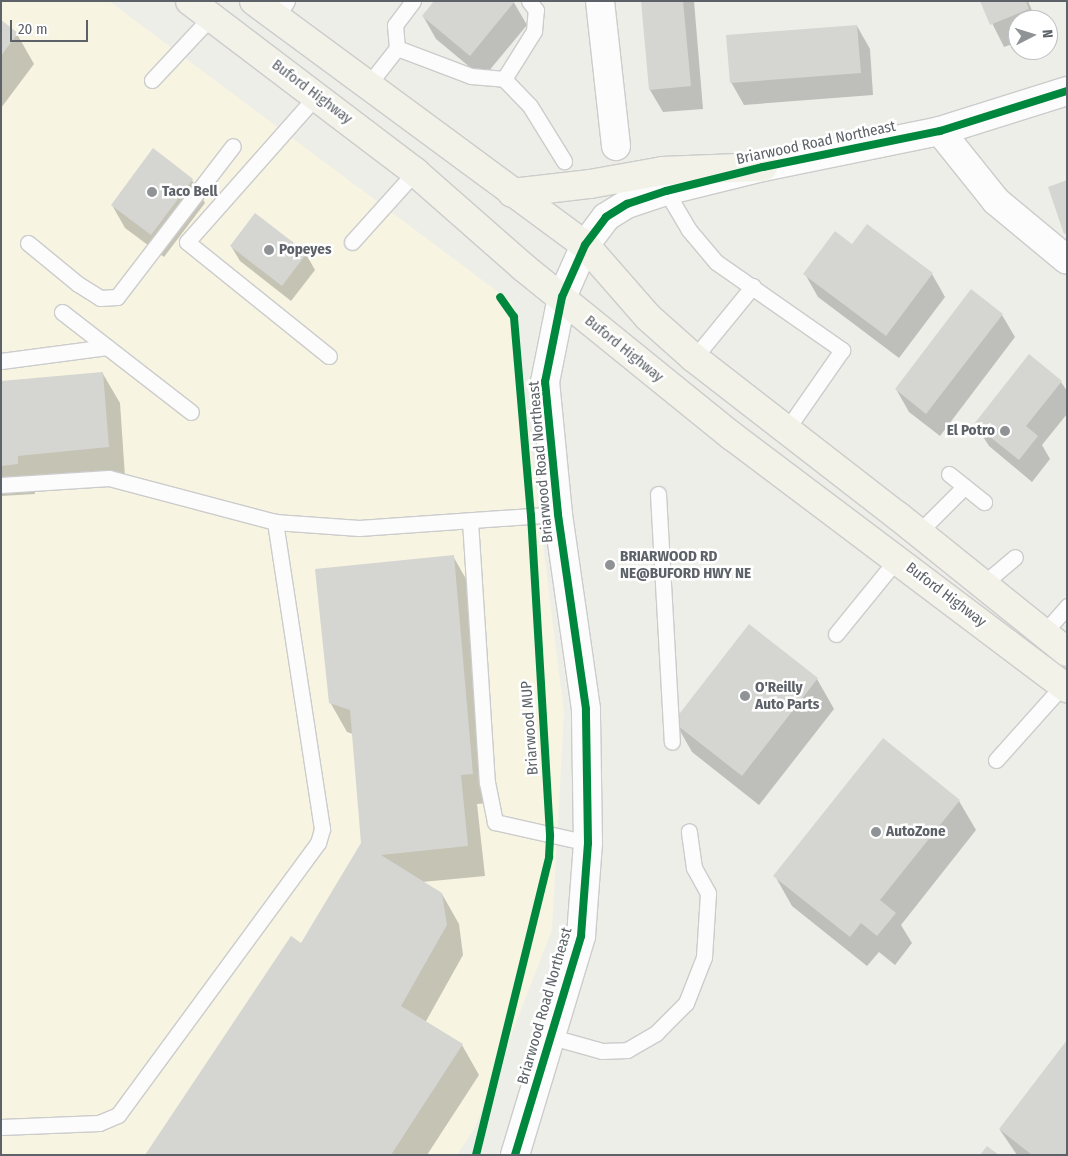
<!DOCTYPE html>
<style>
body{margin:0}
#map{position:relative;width:1068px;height:1156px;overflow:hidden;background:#eeeee9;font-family:"Fira Sans Condensed",sans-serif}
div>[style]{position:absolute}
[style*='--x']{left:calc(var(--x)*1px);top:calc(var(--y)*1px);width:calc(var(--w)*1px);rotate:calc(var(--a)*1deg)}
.commercial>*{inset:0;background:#f7f4e2}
.shadow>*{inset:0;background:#0003}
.building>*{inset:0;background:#d5d5d2}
.roads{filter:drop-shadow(1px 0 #cbcccb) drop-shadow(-1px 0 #cbcccb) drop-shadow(0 1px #cbcccb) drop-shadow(0 -1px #cbcccb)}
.lane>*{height:15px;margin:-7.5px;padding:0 7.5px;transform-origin:7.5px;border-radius:7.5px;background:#fcfcfc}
.street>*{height:28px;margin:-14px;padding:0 14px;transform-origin:14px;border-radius:14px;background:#fcfcfc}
.secondary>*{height:28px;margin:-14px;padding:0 14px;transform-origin:14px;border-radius:14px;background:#fcfcfc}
.primary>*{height:28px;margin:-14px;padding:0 14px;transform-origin:14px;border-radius:14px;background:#f3f2e9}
.cycleway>*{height:8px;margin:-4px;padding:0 4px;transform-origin:4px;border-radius:4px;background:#00873e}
.dots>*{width:14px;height:14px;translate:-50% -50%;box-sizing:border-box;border:2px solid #fff;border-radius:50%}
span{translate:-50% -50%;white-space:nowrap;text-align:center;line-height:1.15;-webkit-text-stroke:5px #fff;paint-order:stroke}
.street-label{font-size:15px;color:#5d6268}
.poi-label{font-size:15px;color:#5d6268;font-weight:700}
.left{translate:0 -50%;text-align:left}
.right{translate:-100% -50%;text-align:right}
.frame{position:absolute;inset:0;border:2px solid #5d6268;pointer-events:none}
.north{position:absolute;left:1008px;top:10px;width:50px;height:50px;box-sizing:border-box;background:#fff;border:1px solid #bec0c3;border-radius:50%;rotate:85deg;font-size:14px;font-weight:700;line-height:20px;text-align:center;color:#5d6268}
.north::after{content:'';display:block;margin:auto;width:18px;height:22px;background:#909395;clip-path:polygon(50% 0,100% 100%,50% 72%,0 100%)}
.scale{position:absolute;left:10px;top:20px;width:78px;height:22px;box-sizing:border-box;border:2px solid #5d6268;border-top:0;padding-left:6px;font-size:15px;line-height:18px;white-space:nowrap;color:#5d6268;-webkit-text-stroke:4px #fff;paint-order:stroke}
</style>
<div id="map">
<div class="commercial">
<i style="clip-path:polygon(1px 1px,109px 1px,513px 303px,564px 713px,552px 930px,475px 1128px,457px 1155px,1px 1155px)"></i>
</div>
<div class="shadow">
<i style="clip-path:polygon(513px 1px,527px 25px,483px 78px,436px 39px,423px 16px)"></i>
<i style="clip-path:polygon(642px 1px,694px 1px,703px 109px,663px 112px,650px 90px)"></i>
<i style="clip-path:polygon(981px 1px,1028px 1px,1036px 20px,1018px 20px,1018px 42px,1004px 47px)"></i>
<i style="clip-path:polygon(1px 22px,17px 34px,34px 64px,1px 108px)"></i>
<i style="clip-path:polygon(857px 26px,870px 49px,873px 95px,744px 105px,731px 82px)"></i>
<i style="clip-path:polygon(192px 180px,205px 203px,164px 257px,125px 228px,112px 205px)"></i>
<i style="clip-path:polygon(255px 215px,306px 254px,315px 270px,291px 301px,240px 261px,231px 246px)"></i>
<i style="clip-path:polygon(853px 246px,932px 274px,945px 297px,899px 358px,818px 297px,805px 274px)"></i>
<i style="clip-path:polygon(1002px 315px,1015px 337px,940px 436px,909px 412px,896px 389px)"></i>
<i style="clip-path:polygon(103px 374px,120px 403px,125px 477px,34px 486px,35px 494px,1px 496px,1px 383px)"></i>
<i style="clip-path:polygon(1061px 382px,1067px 391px,1067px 414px,1042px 445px,1050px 459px,1032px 482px,989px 446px,975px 424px)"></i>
<i style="clip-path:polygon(453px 556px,470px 586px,489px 803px,477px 804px,485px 876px,422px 882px,442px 894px,459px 924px,463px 955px,425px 1023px,462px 1045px,479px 1075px,427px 1155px,146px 1155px,301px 945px,362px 843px,353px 734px,347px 732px,330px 702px)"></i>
<i style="clip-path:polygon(817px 679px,834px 709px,759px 805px,692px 752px,675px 722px)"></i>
<i style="clip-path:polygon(959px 801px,976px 830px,901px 925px,912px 943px,895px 965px,879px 952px,867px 966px,792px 906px,775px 876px)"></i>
<i style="clip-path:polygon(1067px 1043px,1067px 1155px,1017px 1155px,1000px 1130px)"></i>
</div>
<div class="building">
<i style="clip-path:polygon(434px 1px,515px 1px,470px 56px,422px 16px)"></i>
<i style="clip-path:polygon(641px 1px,683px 1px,691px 86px,649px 90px)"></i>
<i style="clip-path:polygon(980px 1px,1026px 1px,1029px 9px,990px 25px)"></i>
<i style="clip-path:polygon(1px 20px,18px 33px,1px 56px)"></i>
<i style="clip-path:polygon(857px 25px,861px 73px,730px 83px,726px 35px)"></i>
<i style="clip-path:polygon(153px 148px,193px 179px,151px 235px,111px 205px)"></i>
<i style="clip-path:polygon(1067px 180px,1067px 233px,1064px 234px,1048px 187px)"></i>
<i style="clip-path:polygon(255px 213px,307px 253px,282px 286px,230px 246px)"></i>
<i style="clip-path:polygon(867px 224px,933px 273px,886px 336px,803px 274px,835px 231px,852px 244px)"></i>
<i style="clip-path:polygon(971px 289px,1003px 314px,926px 414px,895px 389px)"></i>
<i style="clip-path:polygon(1029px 354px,1062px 381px,1026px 426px,1038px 436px,1019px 460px,974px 424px)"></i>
<i style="clip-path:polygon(103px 372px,109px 447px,18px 456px,18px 464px,1px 466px,1px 381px)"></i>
<i style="clip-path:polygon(454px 555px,473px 774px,461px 775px,468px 846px,381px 855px,442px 893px,447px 925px,401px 1006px,463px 1044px,391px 1155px,145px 1155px,291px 936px,301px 943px,361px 843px,350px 710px,329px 703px,315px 569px)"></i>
<i style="clip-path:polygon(749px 624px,818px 678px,742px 776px,673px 722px)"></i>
<i style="clip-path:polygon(883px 738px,960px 800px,880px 900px,896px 913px,877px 936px,861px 923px,850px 937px,773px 876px)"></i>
<i style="clip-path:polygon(1067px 1040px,1067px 1151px,1064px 1155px,1032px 1155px,999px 1129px)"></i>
<i style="clip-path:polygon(987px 1146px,999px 1155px,980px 1155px)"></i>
</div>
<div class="roads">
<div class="lane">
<i style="--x:276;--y:18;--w:20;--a:-57"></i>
<i style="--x:397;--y:48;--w:79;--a:20.7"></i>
<i style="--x:471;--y:76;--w:33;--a:5"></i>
<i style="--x:504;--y:79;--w:57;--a:-58"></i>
<i style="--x:534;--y:31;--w:21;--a:-85"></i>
<i style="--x:536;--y:10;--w:11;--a:-128"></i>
<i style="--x:504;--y:79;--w:37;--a:46"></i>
<i style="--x:530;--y:106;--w:65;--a:58.3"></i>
<i style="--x:152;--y:80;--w:86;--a:-46.9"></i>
<i style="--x:368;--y:85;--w:47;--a:-51.9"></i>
<i style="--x:397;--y:48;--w:23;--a:-95"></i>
<i style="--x:395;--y:25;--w:30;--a:-53"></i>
<i style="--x:317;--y:95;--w:196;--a:131.5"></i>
<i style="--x:187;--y:242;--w:182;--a:38.8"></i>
<i style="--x:666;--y:191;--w:45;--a:59.5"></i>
<i style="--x:689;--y:230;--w:42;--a:49.8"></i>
<i style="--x:716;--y:262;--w:154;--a:34.9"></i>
<i style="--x:842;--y:350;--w:96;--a:124.8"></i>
<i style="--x:352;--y:242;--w:94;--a:-48"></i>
<i style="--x:28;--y:243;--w:65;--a:39.4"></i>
<i style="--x:78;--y:284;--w:26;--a:32"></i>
<i style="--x:100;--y:298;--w:17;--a:-3"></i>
<i style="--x:117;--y:297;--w:190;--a:-52.5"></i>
<i style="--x:62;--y:312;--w:163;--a:37.8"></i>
<i style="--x:694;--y:358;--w:93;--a:-50.7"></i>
<i style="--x:1;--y:361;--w:107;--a:-7.5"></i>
<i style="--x:949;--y:474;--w:45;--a:38.7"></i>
<i style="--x:1;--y:485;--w:108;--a:-3.7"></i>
<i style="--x:109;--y:478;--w:172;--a:14.8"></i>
<i style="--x:275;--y:522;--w:84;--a:4.1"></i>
<i style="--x:359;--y:528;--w:199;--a:-4"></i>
<i style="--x:658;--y:494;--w:248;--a:86.8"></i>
<i style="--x:470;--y:521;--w:262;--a:86.3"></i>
<i style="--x:487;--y:782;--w:41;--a:78.7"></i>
<i style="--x:495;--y:822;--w:95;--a:12.7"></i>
<i style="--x:919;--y:532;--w:64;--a:-45"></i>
<i style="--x:982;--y:585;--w:43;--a:-40.3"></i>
<i style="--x:836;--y:634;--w:97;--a:-50.9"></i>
<i style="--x:1043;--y:634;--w:37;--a:-49"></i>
<i style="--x:996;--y:760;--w:101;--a:-48.2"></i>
<i style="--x:552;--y:1037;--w:52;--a:15.6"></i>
<i style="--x:602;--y:1051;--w:25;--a:-2"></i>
<i style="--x:627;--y:1050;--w:34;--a:-30"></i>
<i style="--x:656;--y:1033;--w:42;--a:-45"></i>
<i style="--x:686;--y:1003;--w:49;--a:-68.6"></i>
<i style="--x:704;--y:957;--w:64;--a:-86.4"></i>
<i style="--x:708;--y:893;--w:29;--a:-119"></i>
<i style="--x:694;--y:868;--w:37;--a:-98"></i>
<i style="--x:1;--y:1127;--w:98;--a:-2.3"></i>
<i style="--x:99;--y:1123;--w:21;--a:-23"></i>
<i style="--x:118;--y:1115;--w:338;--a:-53.7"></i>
<i style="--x:318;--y:843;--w:15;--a:-74"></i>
<i style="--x:322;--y:829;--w:311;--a:-98.7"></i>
</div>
<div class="street">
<i style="--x:600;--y:1;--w:146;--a:83.7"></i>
<i style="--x:940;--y:131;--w:90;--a:51.3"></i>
<i style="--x:996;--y:201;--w:92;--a:39.7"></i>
</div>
<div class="secondary">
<i style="--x:515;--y:1155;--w:229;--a:-73.2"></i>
<i style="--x:581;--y:936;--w:93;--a:-85.7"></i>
<i style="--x:588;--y:843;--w:134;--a:-90.9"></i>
<i style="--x:586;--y:709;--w:197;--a:-98.2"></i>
<i style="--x:558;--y:514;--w:133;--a:-95.6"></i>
<i style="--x:545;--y:382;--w:87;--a:-78.7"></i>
<i style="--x:562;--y:297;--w:57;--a:-66.1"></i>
<i style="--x:585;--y:245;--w:35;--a:-53"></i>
<i style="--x:606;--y:217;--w:25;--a:-32"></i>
<i style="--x:627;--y:204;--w:41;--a:-18.4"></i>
<i style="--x:666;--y:191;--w:100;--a:-13.9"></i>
<i style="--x:763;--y:167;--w:181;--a:-11.5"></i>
<i style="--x:940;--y:131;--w:133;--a:-17.5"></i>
</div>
<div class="primary">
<i style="--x:190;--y:1;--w:283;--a:37.2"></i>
<i style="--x:415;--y:172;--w:144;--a:41.3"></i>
<i style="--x:523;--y:267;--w:269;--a:39"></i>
<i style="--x:732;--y:436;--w:419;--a:37"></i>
<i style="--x:254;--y:1;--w:411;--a:36.4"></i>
<i style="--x:585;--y:245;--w:96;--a:48.8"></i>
<i style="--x:648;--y:317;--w:62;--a:41.7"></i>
<i style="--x:694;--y:358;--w:258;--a:37.8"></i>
<i style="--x:898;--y:516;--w:217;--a:38.8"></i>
<i style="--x:512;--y:193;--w:79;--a:-6.6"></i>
<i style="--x:590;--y:184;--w:74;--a:-10.1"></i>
<i style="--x:663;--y:171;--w:100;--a:-2.3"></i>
</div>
</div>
<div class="cycleway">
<i style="--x:476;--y:1155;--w:307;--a:-76.2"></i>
<i style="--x:549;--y:857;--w:22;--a:-87"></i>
<i style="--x:550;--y:835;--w:320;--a:-93.4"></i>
<i style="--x:531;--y:516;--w:200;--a:-94.9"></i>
<i style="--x:514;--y:317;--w:24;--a:-125"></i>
<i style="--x:515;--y:1155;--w:229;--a:-73.2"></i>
<i style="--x:581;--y:936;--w:93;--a:-85.7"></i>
<i style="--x:588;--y:843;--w:134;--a:-90.9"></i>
<i style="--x:586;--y:709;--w:197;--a:-98.2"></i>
<i style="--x:558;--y:514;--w:133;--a:-95.6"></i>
<i style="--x:545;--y:382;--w:87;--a:-78.7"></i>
<i style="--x:562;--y:297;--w:57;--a:-66.1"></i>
<i style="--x:585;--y:245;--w:35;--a:-53"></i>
<i style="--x:606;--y:217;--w:25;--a:-32"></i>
<i style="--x:627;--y:204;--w:41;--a:-18.4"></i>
<i style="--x:666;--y:191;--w:100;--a:-13.9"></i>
<i style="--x:763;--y:167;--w:181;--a:-11.5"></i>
<i style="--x:940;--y:131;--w:133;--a:-17.5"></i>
</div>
<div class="dots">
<i style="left:152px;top:192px;background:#909395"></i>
<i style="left:269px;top:250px;background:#909395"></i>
<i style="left:1005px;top:431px;background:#909395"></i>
<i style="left:610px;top:565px;background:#909395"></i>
<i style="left:745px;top:696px;background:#909395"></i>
<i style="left:876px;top:832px;background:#909395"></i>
</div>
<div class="street-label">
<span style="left:312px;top:92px;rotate:37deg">Buford Highway</span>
<span style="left:816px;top:143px;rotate:-12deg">Briarwood Road Northeast</span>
<span style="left:624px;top:349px;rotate:39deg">Buford Highway</span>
<span style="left:541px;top:462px;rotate:-95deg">Briarwood Road Northeast</span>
<span style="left:946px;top:595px;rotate:37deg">Buford Highway</span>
<span style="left:530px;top:728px;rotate:-94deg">Briarwood MUP</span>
<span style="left:545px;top:1006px;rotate:-74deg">Briarwood Road Northeast</span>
</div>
<div class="poi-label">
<span class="left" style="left:162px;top:192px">Taco Bell</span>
<span class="left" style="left:279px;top:250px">Popeyes</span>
<span class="right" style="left:995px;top:431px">El Potro</span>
<span class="left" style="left:620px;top:565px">BRIARWOOD RD<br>NE@BUFORD HWY NE</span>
<span class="left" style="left:755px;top:696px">O'Reilly<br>Auto Parts</span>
<span class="left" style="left:886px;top:832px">AutoZone</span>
</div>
<div class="frame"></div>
<div class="north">N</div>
<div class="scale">20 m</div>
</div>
